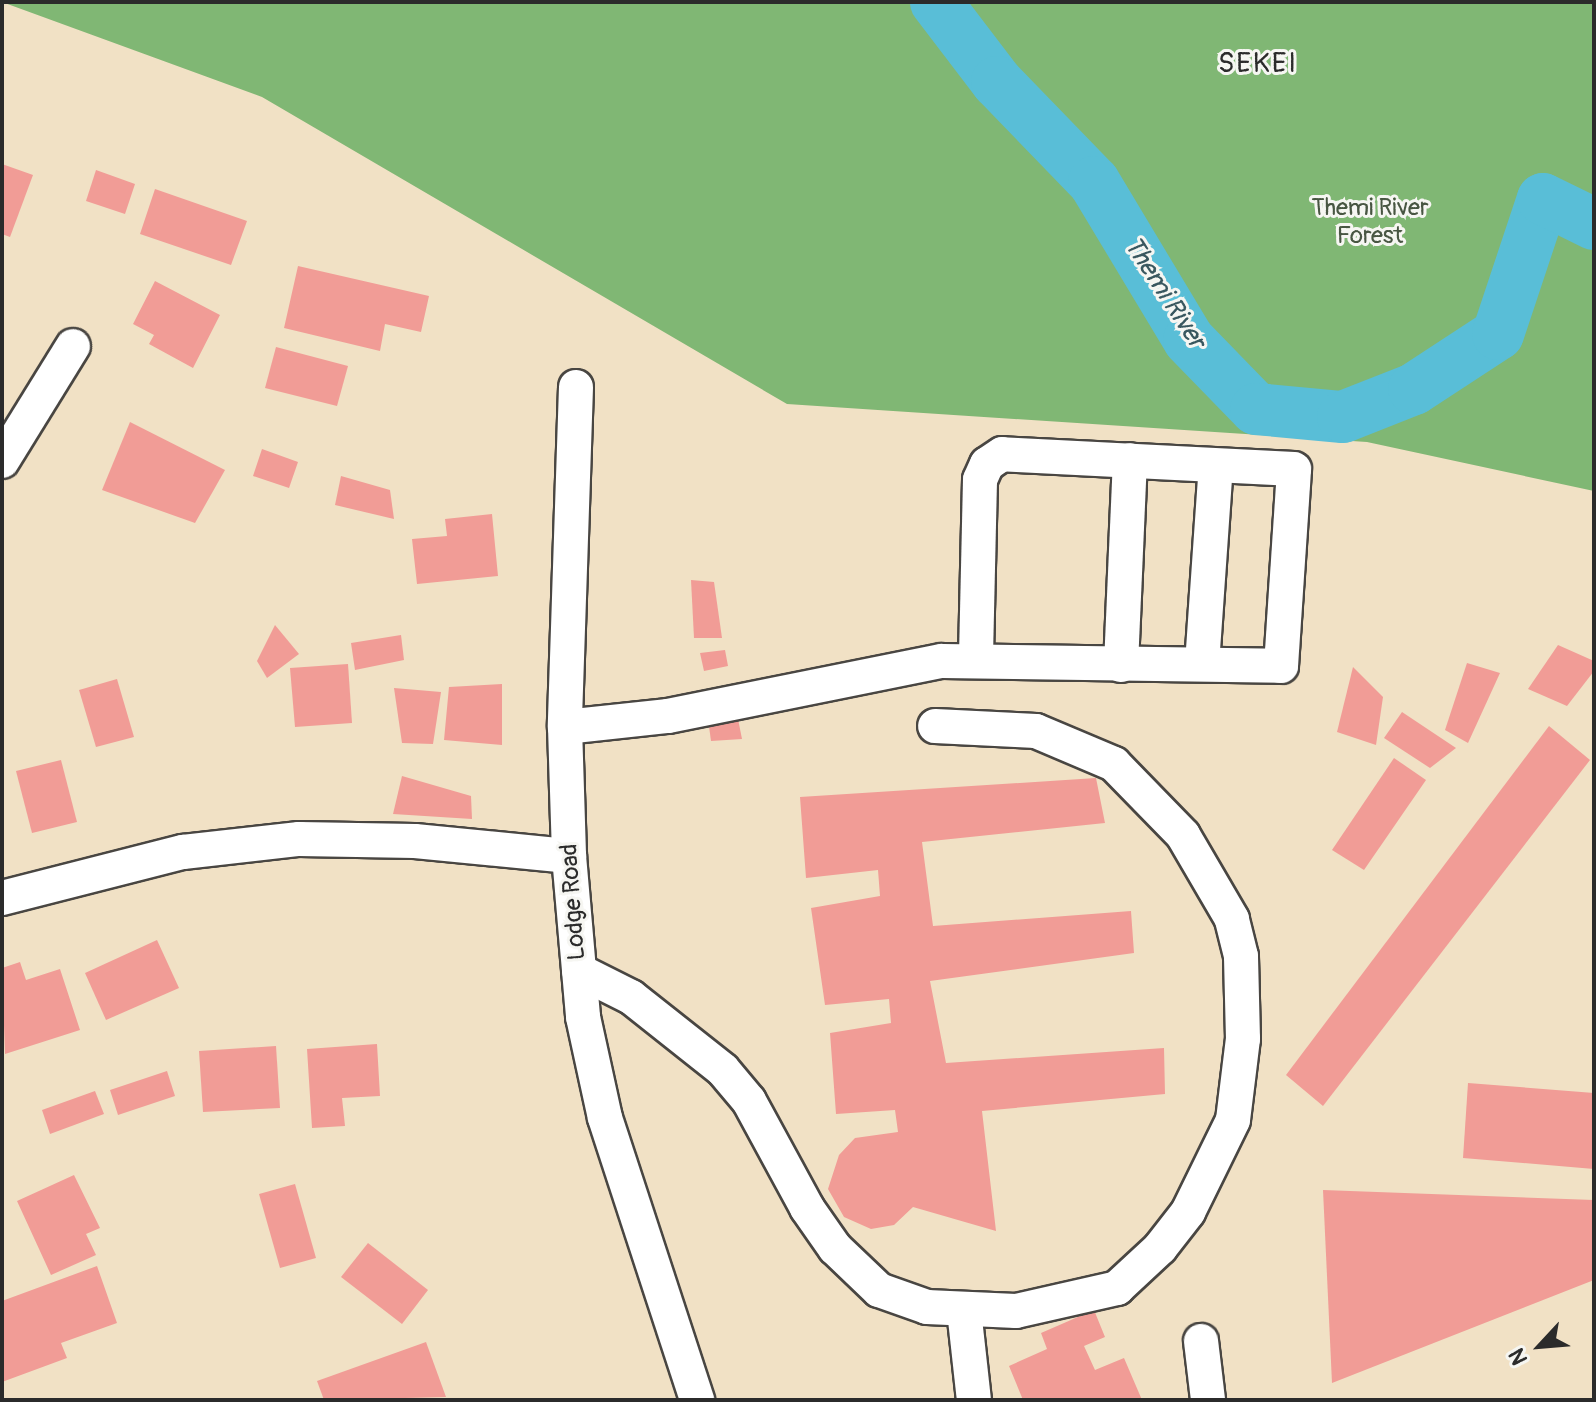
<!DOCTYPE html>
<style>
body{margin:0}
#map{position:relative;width:1596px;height:1402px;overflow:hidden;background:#f1e1c5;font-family:Pangolin,sans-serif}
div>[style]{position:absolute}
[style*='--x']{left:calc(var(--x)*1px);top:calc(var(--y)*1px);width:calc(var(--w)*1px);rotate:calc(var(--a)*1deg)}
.forest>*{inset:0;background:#80b774}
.river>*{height:52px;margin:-26px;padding:0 26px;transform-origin:26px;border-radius:26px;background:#59bed7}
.building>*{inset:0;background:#f19c96}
.roads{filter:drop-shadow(2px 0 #494642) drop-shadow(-2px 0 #494642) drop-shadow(0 2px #494642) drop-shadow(0 -2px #494642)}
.minor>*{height:34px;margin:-17px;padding:0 17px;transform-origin:17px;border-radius:17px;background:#fff}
span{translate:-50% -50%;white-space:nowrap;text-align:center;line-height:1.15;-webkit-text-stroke:6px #f6f6f2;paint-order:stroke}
.park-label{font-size:24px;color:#485642}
.street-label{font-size:24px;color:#2b2b2b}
.water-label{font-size:26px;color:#39575f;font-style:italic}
.quarter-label{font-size:28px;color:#2b2b2b;letter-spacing:2px}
.frame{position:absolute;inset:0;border:4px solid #2b2b2b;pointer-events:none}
.north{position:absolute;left:1500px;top:1306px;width:80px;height:80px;-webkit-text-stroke:6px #f6f6f2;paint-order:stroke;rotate:244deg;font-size:22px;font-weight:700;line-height:32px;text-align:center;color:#2b2b2b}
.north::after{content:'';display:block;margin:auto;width:28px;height:36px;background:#2b2b2b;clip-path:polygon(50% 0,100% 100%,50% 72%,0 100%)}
</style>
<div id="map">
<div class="forest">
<i style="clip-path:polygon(2px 2px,1594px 2px,1594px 491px,1367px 442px,787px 404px,262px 97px)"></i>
</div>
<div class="river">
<i style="--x:936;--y:2;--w:101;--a:52.7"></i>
<i style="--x:997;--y:82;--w:139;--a:45.9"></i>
<i style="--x:1094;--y:182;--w:184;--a:59"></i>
<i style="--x:1189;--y:340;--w:96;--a:45.8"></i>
<i style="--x:1256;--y:409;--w:87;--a:5.3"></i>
<i style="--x:1343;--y:417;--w:76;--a:-21.5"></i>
<i style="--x:1414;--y:389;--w:100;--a:-33.2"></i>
<i style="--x:1498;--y:334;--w:142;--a:-71.6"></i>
<i style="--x:1543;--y:199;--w:57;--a:26.1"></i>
</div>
<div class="building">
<i style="clip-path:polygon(2px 164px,33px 175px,10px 237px,2px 234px)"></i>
<i style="clip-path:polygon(96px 170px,135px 184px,125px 214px,86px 201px)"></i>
<i style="clip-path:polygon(155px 189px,247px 221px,231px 265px,140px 234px)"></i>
<i style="clip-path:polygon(298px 266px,429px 296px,421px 332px,385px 324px,380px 351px,284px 328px)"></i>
<i style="clip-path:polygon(155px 281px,220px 315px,193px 368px,149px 344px,154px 335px,133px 324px)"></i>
<i style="clip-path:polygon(276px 347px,348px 366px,337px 406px,265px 388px)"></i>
<i style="clip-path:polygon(130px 422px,225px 470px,195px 523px,102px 490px)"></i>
<i style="clip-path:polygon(262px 449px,298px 462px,289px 488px,253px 476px)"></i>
<i style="clip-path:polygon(341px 476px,390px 490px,394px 519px,335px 505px)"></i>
<i style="clip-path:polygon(492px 514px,498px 576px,417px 584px,412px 539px,447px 536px,445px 519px)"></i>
<i style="clip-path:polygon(691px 580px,714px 582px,722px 638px,694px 638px)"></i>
<i style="clip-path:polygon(275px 625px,299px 654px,267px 678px,257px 661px)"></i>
<i style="clip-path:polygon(401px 635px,404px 660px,355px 670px,351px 643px)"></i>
<i style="clip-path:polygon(1558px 645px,1594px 661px,1594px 671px,1567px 706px,1528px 689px)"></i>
<i style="clip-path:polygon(725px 650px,728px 666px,704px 671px,700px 653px)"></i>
<i style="clip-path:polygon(1467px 663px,1500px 673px,1468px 743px,1445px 730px)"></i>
<i style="clip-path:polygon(348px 664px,352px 723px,295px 727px,290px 668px)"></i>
<i style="clip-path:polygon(1353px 667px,1383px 697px,1376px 745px,1337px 732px)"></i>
<i style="clip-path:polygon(117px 679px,134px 737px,96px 747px,79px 690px)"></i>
<i style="clip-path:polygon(502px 684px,502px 745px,444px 740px,449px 687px)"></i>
<i style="clip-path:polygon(394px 688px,441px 692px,433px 744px,402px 743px)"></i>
<i style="clip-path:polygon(1402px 712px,1456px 748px,1430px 768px,1384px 738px)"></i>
<i style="clip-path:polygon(737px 714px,742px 739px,711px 741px,708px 719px)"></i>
<i style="clip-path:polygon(1549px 726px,1590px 760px,1323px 1106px,1286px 1075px)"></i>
<i style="clip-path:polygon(1394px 758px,1426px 780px,1364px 870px,1332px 850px)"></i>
<i style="clip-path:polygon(61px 760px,77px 822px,32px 833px,16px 771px)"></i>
<i style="clip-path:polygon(402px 776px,471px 796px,472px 819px,393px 814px)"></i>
<i style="clip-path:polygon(1096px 778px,1105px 823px,922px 842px,933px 926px,1131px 911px,1134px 953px,930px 981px,946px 1063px,1164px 1048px,1165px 1094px,982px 1111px,996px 1231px,913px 1207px,894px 1225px,871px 1229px,844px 1217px,828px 1189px,839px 1155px,855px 1138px,898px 1132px,895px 1110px,836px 1114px,830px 1033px,891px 1023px,889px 999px,825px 1005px,811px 908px,880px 896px,878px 870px,806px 878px,800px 797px)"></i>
<i style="clip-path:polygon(157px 940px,179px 988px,106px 1020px,85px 973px)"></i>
<i style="clip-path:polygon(20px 962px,26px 980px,60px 969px,80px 1030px,5px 1054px,2px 968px)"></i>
<i style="clip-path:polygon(377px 1044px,380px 1096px,342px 1098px,345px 1126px,312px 1128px,307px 1049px)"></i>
<i style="clip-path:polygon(276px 1046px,280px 1108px,203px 1112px,199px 1051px)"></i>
<i style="clip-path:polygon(167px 1071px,175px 1096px,118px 1115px,110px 1090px)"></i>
<i style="clip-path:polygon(1468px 1083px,1594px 1093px,1594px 1169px,1463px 1158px)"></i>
<i style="clip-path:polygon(95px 1091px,104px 1114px,50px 1134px,42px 1110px)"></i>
<i style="clip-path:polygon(74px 1175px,100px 1228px,86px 1234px,96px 1255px,51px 1275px,17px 1201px)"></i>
<i style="clip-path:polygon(295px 1184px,316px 1258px,280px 1268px,259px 1194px)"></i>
<i style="clip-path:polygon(1323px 1190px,1594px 1200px,1594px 1280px,1332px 1383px)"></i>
<i style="clip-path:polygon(368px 1243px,428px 1290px,402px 1324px,341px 1277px)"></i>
<i style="clip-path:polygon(97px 1266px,117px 1323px,61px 1343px,67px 1358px,2px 1382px,2px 1301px)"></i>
<i style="clip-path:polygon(1094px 1310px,1105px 1337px,1084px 1346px,1095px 1370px,1124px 1358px,1142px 1400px,1023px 1400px,1009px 1366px,1047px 1349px,1041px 1333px)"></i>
<i style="clip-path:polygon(426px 1342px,446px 1397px,324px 1400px,317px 1381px)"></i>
</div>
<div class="roads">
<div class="minor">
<i style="--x:576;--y:387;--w:340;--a:91.9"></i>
<i style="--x:565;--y:727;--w:129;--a:88.2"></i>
<i style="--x:569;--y:856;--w:162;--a:85"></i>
<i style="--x:583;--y:1017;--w:103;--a:77.7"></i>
<i style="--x:605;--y:1118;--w:297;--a:71.9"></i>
<i style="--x:2;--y:461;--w:135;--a:-58.3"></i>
<i style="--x:1202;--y:664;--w:198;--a:-86"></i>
<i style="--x:1121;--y:665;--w:205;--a:-87.5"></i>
<i style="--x:565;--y:727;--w:104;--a:-6.1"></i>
<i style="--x:668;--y:716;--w:279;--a:-11.4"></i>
<i style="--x:942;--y:661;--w:339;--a:0.8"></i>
<i style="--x:1281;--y:666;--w:197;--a:-86.2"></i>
<i style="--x:1294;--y:469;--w:292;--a:-177.1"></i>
<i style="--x:1002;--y:454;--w:18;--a:146"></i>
<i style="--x:987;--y:464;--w:17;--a:114"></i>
<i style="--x:980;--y:480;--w:179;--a:91.3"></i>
<i style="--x:2;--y:898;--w:187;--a:-14.3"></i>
<i style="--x:183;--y:852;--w:117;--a:-6.4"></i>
<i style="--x:299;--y:839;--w:116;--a:1"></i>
<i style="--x:415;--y:841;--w:155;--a:5.6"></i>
<i style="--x:579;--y:971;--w:58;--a:26.6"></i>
<i style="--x:631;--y:997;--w:117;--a:38.4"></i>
<i style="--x:723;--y:1070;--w:40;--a:50"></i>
<i style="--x:749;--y:1101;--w:122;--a:61.5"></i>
<i style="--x:807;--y:1208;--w:49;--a:55"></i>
<i style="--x:835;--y:1248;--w:61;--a:43.7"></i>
<i style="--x:879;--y:1290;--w:51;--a:19.5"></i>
<i style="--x:927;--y:1307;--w:89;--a:2.6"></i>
<i style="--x:1016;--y:1311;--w:104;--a:-12.8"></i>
<i style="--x:1117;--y:1288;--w:59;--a:-42.9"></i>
<i style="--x:1160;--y:1248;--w:46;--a:-52.1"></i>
<i style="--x:1188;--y:1212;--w:102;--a:-63.9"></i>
<i style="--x:1233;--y:1120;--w:82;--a:-83"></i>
<i style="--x:1243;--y:1039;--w:83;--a:-91.4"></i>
<i style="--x:1241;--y:956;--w:38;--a:-104"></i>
<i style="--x:1232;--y:919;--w:97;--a:-120.3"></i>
<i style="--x:1183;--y:835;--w:99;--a:-134.2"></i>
<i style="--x:1114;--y:764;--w:85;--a:-157.1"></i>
<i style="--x:1036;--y:731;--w:101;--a:-177.2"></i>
<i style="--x:964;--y:1310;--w:91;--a:83.7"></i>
<i style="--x:1201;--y:1341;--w:59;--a:83.2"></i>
</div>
</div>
<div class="park-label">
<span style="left:1370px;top:222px">Themi River<br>Forest</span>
</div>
<div class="street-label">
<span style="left:573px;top:902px;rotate:-94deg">Lodge Road</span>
</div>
<div class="water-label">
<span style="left:1164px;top:293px;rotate:57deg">Themi River</span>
</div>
<div class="quarter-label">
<span style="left:1258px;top:64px">SEKEI</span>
</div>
<div class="frame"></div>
<div class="north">N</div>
</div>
